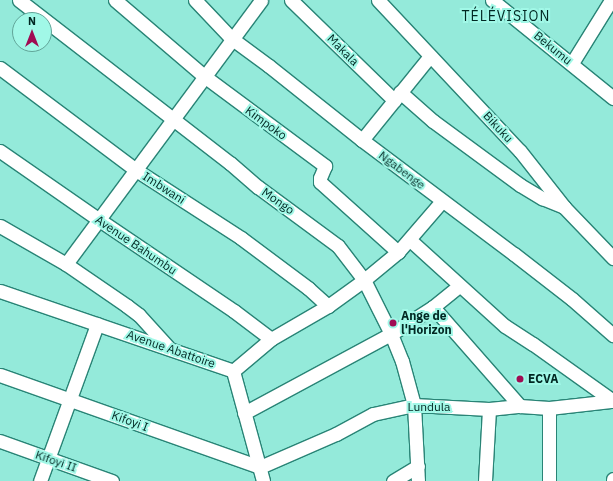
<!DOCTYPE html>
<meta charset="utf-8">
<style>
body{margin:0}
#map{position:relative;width:613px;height:481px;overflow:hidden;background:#94eada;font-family:"IBM Plex Sans",sans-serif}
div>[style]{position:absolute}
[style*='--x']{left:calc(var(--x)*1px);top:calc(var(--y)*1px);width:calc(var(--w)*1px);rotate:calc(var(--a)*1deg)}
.roads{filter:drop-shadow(1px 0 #298476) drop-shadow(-1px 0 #298476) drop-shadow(0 1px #298476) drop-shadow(0 -1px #298476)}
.minor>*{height:13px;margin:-6.5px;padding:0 6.5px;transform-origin:6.5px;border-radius:6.5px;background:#fff}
.dots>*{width:11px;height:11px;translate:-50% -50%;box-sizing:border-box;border:2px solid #a1f8e7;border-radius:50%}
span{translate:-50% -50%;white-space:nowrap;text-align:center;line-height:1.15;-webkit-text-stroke:4px #a1f8e7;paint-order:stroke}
.street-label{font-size:12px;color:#012722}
.poi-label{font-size:12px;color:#012722;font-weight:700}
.left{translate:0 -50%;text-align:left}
.quarter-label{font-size:14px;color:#012722;letter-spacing:1px}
.north{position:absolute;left:12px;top:12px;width:40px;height:40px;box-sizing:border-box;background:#a1f8e7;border:1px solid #61a498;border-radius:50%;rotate:0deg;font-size:11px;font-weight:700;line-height:16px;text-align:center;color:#012722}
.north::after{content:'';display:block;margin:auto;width:14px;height:18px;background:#a00c53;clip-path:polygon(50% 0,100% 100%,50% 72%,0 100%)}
</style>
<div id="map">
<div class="roads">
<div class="minor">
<i style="--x:19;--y:0;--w:267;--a:37.7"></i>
<i style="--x:230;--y:163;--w:37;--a:41"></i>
<i style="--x:258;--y:187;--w:99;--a:36.4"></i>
<i style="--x:338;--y:246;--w:43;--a:52.6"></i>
<i style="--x:364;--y:280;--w:60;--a:63.4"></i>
<i style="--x:391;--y:334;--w:29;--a:68"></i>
<i style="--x:402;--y:361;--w:46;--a:74.7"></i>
<i style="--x:414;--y:405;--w:76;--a:87"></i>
<i style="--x:115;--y:0;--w:117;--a:40.5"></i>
<i style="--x:204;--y:76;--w:151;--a:36.6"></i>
<i style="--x:325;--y:166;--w:13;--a:113"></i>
<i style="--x:320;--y:178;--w:4;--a:90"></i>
<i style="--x:320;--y:182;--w:105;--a:41.9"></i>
<i style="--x:195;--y:0;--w:52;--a:46.5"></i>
<i style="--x:231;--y:38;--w:47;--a:36.4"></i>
<i style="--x:269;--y:66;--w:119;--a:38.5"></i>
<i style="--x:362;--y:140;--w:190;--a:36.9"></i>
<i style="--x:514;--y:254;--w:73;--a:37.8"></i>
<i style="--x:572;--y:299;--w:55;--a:41.3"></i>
<i style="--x:291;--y:0;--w:144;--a:44.2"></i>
<i style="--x:378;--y:0;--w:207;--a:46.8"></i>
<i style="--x:520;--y:151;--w:71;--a:51.8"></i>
<i style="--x:564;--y:207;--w:71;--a:46.1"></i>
<i style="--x:492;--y:0;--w:156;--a:39"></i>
<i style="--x:572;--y:63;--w:74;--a:-58.2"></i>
<i style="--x:0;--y:68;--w:170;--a:36.9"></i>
<i style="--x:136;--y:170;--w:125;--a:32.9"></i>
<i style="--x:241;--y:238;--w:84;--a:36.7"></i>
<i style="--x:308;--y:288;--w:27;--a:42"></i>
<i style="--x:400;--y:92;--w:44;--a:41.3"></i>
<i style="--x:433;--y:121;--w:108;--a:36.3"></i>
<i style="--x:520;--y:185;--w:26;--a:31"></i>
<i style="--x:542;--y:198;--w:24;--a:22"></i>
<i style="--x:362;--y:140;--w:108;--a:-51"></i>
<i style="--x:0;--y:151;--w:119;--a:34.8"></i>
<i style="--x:98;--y:219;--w:164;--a:34.1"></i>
<i style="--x:234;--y:311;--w:46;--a:37.1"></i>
<i style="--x:0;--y:226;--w:76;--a:29.9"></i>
<i style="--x:66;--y:264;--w:74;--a:34.5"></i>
<i style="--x:127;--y:306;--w:15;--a:37"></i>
<i style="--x:139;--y:315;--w:43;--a:47.8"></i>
<i style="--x:410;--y:240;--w:128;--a:42.2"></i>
<i style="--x:505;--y:326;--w:33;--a:33"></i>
<i style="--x:533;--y:344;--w:98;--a:35.5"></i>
<i style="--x:66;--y:264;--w:328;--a:-53.5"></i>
<i style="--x:0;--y:291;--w:246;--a:18.9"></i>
<i style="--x:233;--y:371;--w:114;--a:74.7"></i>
<i style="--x:433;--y:307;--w:132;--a:48.7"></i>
<i style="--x:233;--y:371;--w:50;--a:-40.1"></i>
<i style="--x:271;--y:339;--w:66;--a:-30.1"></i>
<i style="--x:328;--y:306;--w:44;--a:-35.8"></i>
<i style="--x:364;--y:280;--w:44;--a:-39.5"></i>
<i style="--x:398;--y:252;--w:67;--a:-49.2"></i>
<i style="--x:0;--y:375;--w:276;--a:19.5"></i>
<i style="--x:260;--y:467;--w:83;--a:-23.5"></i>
<i style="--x:336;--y:434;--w:42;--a:-28.4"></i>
<i style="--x:373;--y:414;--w:42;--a:-12.4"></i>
<i style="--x:414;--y:405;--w:75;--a:3.1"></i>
<i style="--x:489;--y:409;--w:31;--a:-6"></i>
<i style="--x:520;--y:406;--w:29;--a:4"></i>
<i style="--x:549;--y:408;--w:62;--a:-6.4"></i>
<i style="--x:549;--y:408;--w:73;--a:90"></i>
<i style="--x:244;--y:413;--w:167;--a:-28.3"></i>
<i style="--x:391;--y:334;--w:50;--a:-32.7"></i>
<i style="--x:433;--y:307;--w:33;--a:-39"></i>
<i style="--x:0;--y:441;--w:119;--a:19.7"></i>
<i style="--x:40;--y:481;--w:167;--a:-70"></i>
<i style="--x:393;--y:481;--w:29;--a:-31"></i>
<i style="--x:485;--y:481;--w:72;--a:-86.8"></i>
<i style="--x:613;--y:481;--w:2;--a:-90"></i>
</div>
</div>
<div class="dots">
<i style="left:393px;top:323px;background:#a00c53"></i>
<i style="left:520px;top:379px;background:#a00c53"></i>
</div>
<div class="street-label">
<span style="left:553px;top:48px;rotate:39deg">Bekumu</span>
<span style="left:343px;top:50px;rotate:45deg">Makala</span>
<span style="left:266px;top:123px;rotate:36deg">Kimpoko</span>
<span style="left:498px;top:127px;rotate:47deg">Bikuku</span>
<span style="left:402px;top:170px;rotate:37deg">Ngabenge</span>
<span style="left:164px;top:188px;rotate:33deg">Imbwani</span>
<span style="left:278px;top:201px;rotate:35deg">Mongo</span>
<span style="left:136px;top:245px;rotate:34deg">Avenue Bahumbu</span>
<span style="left:171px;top:349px;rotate:19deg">Avenue Abattoire</span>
<span style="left:429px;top:407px">Lundula</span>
<span style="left:130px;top:421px;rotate:20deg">Kifoyi I</span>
<span style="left:56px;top:461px;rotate:19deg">Kifoyi II</span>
</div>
<div class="poi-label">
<span class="left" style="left:401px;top:323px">Ange de<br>l'Horizon</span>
<span class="left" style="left:528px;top:379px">ECVA</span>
</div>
<div class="quarter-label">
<span style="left:506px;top:16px">TÉLÉVISION</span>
</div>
<div class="north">N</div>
</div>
